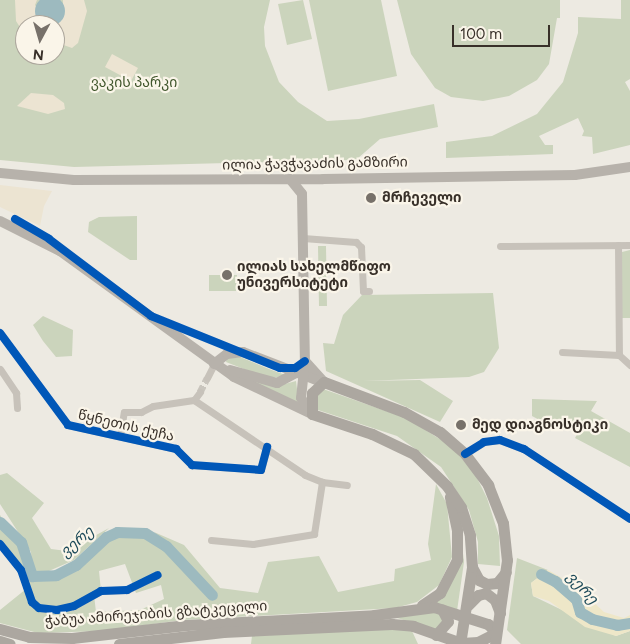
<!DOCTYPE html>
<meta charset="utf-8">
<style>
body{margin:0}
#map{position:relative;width:630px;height:644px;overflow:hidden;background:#edeae2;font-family:Figtree,"Noto Sans Georgian",sans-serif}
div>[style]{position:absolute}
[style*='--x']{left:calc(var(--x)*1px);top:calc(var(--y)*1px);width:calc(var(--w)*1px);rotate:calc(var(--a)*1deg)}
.green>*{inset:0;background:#cbd4bc}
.sand>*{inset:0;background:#eee7c8}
.plaza>*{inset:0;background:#ece4d2}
.water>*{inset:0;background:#9dbabf}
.round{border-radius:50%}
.river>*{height:11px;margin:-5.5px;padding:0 5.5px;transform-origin:5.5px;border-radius:5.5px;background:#9dbabf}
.street-tunnel>*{height:7px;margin-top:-3.5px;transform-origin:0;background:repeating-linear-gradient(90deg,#c9c5bd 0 7px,transparent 0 10.5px)}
.street>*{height:7px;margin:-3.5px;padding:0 3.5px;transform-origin:3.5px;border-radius:3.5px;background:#c7c2ba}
.secondary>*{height:10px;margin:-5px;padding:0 5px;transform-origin:5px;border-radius:5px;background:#b7b2ab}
.primary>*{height:11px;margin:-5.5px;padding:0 5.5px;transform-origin:5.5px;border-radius:5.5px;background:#aca7a0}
.cycleway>*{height:8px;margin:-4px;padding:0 4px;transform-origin:4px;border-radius:4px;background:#0057b8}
.dots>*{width:14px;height:14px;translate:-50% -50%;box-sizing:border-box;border:2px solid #faf5e9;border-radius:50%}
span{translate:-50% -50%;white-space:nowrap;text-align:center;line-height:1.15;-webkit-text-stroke:4.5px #faf5e9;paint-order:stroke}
.park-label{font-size:14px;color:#40562c}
.street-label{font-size:14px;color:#383029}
.poi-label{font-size:14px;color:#383029;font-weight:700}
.left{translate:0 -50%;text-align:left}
.water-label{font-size:15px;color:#1e4b5a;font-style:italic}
.north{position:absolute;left:15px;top:15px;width:50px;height:50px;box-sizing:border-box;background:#faf5e9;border:1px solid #aca69c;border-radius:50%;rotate:186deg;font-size:14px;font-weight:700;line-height:20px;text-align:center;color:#383029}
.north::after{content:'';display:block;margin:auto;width:18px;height:22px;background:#77716a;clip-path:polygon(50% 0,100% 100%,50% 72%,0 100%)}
.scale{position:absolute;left:452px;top:25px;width:98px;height:22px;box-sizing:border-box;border:2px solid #383029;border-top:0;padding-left:6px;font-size:15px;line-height:18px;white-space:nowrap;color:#383029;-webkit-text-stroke:4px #faf5e9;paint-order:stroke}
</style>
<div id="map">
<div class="green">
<i style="clip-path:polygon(evenodd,0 0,270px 0,264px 27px,265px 46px,279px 82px,298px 102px,327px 121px,359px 119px,434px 104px,438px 127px,380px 139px,357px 159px,349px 160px,74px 167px,0 160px,0 0,25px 25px,55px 25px,55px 55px,25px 55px,25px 25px)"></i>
<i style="clip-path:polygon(303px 0,312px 39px,287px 45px,278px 4px)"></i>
<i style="clip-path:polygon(309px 0,381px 0,397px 76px,328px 91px)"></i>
<i style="clip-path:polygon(397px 0,560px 0,560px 18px,557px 18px,549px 64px,537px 80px,509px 96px,483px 101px,451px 97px,435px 88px,411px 54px)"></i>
<i style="clip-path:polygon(621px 0,630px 0,630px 79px,625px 82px,630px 91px,630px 145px,593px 154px,592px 137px,582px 136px,584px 131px,578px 118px,539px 136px,545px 145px,553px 145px,553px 154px,446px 158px,446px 142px,492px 136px,537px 114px,563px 82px,578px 33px,578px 17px,621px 19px)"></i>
<i style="clip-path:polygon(137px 216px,137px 260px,130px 260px,88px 232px,89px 222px,99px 217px)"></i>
<i style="clip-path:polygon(318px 246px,326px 246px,327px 306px,319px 306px)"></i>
<i style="clip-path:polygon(630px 250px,630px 318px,621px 318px,622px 252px)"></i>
<i style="clip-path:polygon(209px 275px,237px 275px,236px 291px,209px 291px)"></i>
<i style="clip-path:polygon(493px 293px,499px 348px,484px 372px,469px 377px,363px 381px,420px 380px,453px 401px,440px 422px,326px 371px,323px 343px,334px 344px,343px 315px,362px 295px)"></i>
<i style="clip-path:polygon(43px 316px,73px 330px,72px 356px,56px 357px,43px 341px,33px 325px)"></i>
<i style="clip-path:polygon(240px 357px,269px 369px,288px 376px,267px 378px,226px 362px,227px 358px)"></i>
<i style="clip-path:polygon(232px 372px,281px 385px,296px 381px,299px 405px)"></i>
<i style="clip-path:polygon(323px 389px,406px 418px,451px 446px,475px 474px,487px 498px,499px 536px,500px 566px,478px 564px,478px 542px,469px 510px,441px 467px,397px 436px,315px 409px,315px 395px)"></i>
<i style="clip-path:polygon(532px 399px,597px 401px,591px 411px,630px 433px,630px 467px,575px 438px,581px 427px,564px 418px,558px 430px,532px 416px)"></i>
<i style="clip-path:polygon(7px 473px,44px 503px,32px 518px,51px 549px,67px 551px,109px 528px,74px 560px,42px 574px,32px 571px,31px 552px,0 504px,0 475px)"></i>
<i style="clip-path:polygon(evenodd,436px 484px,447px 504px,452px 557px,439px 585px,417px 602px,395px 608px,182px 620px,103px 631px,38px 633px,0 623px,0 610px,26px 589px,21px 570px,0 544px,0 515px,25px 555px,29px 578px,41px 580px,80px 568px,106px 543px,119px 536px,146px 536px,164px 549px,210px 597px,214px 593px,154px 532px,184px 545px,220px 588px,258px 593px,268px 562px,319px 556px,338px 592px,394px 581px,395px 569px,431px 560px,428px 544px,436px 484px,125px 564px,136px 593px,161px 585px,164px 599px,140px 610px,96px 612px,94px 595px,101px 591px,99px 571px,125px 564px)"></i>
<i style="clip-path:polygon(459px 518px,464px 562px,457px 611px,435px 604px,457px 571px,461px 554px)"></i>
<i style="clip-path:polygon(517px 558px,548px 570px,531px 583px,533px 596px,616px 636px,630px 631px,630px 644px,521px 644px,507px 630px)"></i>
<i style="clip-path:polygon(433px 609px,445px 617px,439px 630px,397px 618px)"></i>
<i style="clip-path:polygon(389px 628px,412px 631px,418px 644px,251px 644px,252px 636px)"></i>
</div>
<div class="sand">
<i style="clip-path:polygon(548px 570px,576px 586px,604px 612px,624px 618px,630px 615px,630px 631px,616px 636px,585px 627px,549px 601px,533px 596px,531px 583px)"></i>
</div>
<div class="plaza">
<i style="clip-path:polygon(15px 0,37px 0,35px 5px,48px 25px,63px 19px,63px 0,84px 0,87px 11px,78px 43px,72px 48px,55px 42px,55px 25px,25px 25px,25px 35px,16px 21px)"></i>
<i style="clip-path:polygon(112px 54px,138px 68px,131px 81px,105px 67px)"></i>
<i style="clip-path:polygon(31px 93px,53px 95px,64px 103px,65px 109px,48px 114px,17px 106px)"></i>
<i style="clip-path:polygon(0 185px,52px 191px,44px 206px,40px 226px,0 207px)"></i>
</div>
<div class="water">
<i class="round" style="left:35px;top:-4px;width:30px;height:30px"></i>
</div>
<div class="river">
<i style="--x:0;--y:522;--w:29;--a:44"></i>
<i style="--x:21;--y:542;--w:36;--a:72"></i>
<i style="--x:32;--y:576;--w:24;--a:-2"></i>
<i style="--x:56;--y:575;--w:22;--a:-27"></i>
<i style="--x:76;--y:565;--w:41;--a:-43"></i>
<i style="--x:106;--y:537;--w:12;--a:-24"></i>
<i style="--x:117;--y:532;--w:28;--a:2"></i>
<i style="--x:145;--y:533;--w:25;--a:32"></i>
<i style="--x:166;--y:546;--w:67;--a:46.8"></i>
<i style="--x:541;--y:574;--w:16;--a:27"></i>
<i style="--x:555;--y:581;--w:28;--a:41"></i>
<i style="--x:576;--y:599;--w:14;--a:73"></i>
<i style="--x:580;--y:612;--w:14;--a:30"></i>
<i style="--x:592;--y:619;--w:26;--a:13"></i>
<i style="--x:617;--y:625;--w:13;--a:-9"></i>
</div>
<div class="street-tunnel">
<i style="--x:200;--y:392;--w:16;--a:-63"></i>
</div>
<div class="street">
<i style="--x:303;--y:238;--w:53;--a:4.3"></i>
<i style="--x:356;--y:242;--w:7;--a:45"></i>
<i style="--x:361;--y:247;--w:44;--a:87.4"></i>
<i style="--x:363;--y:291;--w:6;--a:0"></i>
<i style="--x:618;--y:245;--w:110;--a:89.5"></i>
<i style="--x:619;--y:355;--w:15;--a:42"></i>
<i style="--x:500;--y:246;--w:130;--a:-0.4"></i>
<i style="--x:0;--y:333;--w:114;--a:53.5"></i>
<i style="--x:68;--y:425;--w:111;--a:12.5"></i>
<i style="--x:176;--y:449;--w:23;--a:45"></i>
<i style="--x:192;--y:465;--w:69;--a:4.1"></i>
<i style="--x:261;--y:470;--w:24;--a:-75"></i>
<i style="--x:562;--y:352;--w:57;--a:3"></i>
<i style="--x:0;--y:369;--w:29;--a:56"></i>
<i style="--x:16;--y:393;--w:15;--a:86"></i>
<i style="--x:207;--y:378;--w:16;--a:-63"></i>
<i style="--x:194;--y:400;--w:134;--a:34"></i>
<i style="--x:305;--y:475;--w:18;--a:22"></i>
<i style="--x:322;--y:482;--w:25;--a:7"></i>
<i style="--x:120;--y:436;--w:24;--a:-81"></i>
<i style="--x:124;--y:412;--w:17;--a:0"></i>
<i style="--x:141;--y:412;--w:13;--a:-27"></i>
<i style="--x:153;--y:406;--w:41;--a:-8.3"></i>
<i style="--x:194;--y:400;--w:10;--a:-53"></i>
<i style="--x:465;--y:454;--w:22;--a:-32"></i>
<i style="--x:484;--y:442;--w:16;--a:-7"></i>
<i style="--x:500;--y:440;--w:26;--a:21"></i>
<i style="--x:524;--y:449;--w:127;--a:33.4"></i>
<i style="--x:211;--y:540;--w:42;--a:5.4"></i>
<i style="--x:253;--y:544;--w:62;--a:-9.3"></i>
<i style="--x:314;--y:534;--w:53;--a:-81.3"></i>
<i style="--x:0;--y:544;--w:33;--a:51"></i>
<i style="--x:21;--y:570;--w:34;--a:71"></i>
<i style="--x:32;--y:602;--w:9;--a:41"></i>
<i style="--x:39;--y:608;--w:18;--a:6"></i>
<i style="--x:57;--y:610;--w:17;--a:-13"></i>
<i style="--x:74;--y:606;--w:31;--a:-29"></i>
<i style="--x:101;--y:591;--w:26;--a:-2"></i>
<i style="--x:127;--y:590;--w:34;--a:-26"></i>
</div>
<div class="secondary">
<i style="--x:0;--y:173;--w:74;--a:5.4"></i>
<i style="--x:74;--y:180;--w:249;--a:-0.2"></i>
<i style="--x:323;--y:179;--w:252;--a:-0.9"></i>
<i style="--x:575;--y:175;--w:56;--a:-8.3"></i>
<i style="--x:290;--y:179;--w:19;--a:51"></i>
<i style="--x:302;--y:194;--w:167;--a:89"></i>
<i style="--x:305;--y:361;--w:28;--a:48"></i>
<i style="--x:0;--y:221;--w:67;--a:26.6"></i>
<i style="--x:60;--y:251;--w:215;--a:35.9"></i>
<i style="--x:234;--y:377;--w:86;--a:25.4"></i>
<i style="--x:214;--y:364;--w:16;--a:-38"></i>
<i style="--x:227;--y:354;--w:16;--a:-7"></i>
<i style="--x:243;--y:352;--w:78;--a:21"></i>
<i style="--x:230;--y:370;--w:49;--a:15.5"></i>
<i style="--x:277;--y:383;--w:26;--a:-28"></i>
<i style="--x:304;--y:370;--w:28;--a:96"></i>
<i style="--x:301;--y:398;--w:19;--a:55"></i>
</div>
<div class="primary">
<i style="--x:472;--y:567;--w:15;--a:62"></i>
<i style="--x:479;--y:580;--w:9;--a:27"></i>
<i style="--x:487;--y:584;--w:10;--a:-6"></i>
<i style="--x:497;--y:583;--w:14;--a:-51"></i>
<i style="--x:422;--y:605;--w:22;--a:-34"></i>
<i style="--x:440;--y:593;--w:38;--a:-63"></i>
<i style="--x:457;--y:559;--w:29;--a:-90"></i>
<i style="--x:457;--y:530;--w:34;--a:-102"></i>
<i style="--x:468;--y:605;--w:14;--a:-45"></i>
<i style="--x:478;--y:595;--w:8;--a:-14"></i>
<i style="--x:486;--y:593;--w:11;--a:38"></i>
<i style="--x:495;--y:600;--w:14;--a:69"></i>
<i style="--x:0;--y:629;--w:30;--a:15"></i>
<i style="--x:29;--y:637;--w:43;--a:1.3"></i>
<i style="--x:72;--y:638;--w:115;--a:-6.5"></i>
<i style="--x:186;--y:625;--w:188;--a:-3"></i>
<i style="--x:374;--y:615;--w:61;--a:-7.6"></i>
<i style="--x:434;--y:607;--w:57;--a:17.5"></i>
<i style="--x:488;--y:624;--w:12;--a:48"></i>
<i style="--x:436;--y:635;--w:18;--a:-49"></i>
<i style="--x:448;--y:621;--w:13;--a:-117"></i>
<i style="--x:0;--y:641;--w:10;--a:17"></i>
<i style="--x:119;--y:644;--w:105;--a:-6.6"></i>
<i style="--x:223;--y:632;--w:169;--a:-2.7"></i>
<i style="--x:392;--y:624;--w:21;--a:5"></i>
<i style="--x:413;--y:626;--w:51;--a:19.5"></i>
<i style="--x:461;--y:643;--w:17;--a:-3"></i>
<i style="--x:478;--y:642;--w:20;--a:-27"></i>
<i style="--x:460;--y:644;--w:78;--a:-81.1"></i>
<i style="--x:472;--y:567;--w:32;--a:-94"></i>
<i style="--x:470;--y:535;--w:29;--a:-108"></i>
<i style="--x:461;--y:507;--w:25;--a:-124"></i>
<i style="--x:447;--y:486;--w:46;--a:-135.9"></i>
<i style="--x:414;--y:454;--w:47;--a:-154.5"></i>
<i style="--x:372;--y:434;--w:63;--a:-161.6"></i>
<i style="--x:312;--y:414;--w:21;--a:-90"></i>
<i style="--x:312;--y:393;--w:16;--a:-43"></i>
<i style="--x:324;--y:382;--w:85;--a:20.6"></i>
<i style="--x:404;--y:412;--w:41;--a:29.1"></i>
<i style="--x:440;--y:432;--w:33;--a:41"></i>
<i style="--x:465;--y:454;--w:39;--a:53"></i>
<i style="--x:488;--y:485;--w:41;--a:68.5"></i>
<i style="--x:503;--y:523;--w:37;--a:84"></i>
<i style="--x:507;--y:560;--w:85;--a:98.1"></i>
</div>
<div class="cycleway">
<i style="--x:15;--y:219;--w:39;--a:30"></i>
<i style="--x:49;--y:239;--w:128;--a:37"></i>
<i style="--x:151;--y:316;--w:139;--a:22"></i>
<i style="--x:280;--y:368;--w:15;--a:0"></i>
<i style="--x:295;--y:368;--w:12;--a:-35"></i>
<i style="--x:0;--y:333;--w:114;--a:53.5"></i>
<i style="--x:68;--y:425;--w:111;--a:12.5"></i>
<i style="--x:176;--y:449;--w:23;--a:45"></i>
<i style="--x:192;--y:465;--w:69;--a:4.1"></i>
<i style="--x:261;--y:470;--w:24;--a:-75"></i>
<i style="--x:465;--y:454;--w:22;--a:-32"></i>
<i style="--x:484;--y:442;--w:16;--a:-7"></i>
<i style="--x:500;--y:440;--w:26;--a:21"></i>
<i style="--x:524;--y:449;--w:127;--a:33.4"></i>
<i style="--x:0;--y:544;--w:33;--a:51"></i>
<i style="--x:21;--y:570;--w:34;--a:71"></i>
<i style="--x:32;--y:602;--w:9;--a:41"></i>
<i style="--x:39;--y:608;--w:18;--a:6"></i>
<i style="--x:57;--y:610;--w:17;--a:-13"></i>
<i style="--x:74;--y:606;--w:31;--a:-29"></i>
<i style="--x:101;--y:591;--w:26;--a:-2"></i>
<i style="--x:127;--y:590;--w:34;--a:-26"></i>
</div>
<div class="dots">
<i style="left:371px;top:198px;background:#77716a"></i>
<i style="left:227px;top:275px;background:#77716a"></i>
<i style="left:461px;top:425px;background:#77716a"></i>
</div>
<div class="park-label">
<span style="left:134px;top:83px">ვაკის პარკი</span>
</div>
<div class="street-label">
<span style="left:315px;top:164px;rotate:-1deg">ილია ჭავჭავაძის გამზირი</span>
<span style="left:126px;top:426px;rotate:13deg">წყნეთის ქუჩა</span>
<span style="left:156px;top:614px;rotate:-4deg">ჭაბუა ამირეჯიბის გზატკეცილი</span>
</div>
<div class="poi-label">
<span class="left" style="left:382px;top:198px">მრჩეველი</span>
<span class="left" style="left:237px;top:275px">ილიას სახელმწიფო<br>უნივერსიტეტი</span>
<span class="left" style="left:472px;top:425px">მედ დიაგნოსტიკი</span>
</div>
<div class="water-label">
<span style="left:77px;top:542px;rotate:-40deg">ვერე</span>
<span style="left:582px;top:588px;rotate:47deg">ვერე</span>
</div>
<div class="north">N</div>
<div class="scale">100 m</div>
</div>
